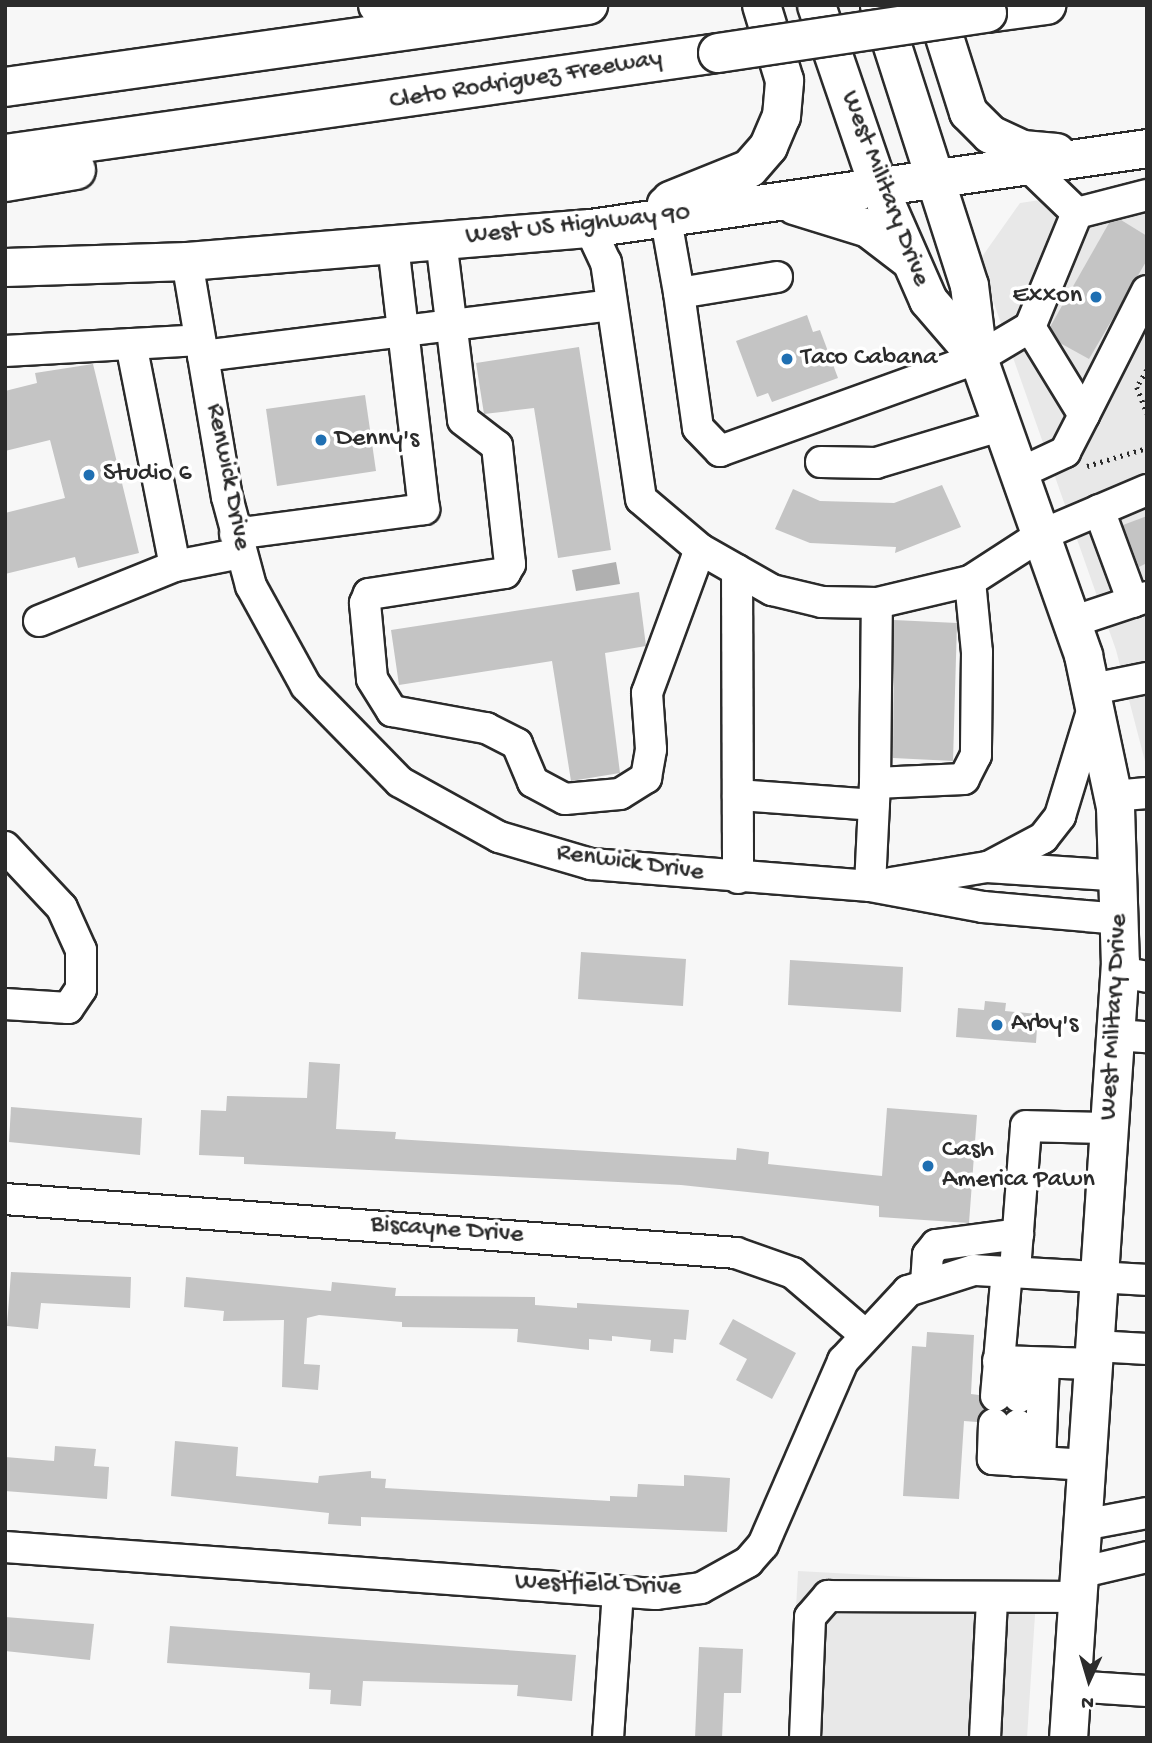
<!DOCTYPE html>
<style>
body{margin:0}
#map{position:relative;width:1152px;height:1743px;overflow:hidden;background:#f7f7f7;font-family:"Gochi Hand",sans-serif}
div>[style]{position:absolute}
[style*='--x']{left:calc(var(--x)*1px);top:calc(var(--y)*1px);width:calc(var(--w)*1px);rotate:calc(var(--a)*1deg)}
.built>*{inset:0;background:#e8e8e8}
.water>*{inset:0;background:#b0b0b0}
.building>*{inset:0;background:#c4c4c4}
.path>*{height:4.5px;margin-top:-2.25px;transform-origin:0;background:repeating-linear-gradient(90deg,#2b2b2b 0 2px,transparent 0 7px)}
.roads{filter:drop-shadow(2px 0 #2b2b2b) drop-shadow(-2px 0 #2b2b2b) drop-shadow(0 2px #2b2b2b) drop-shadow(0 -2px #2b2b2b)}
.minor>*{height:30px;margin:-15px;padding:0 15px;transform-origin:15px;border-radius:15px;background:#fff}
.major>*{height:37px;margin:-18.5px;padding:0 18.5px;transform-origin:18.5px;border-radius:18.5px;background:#fff}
.highway>*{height:38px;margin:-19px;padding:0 19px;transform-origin:19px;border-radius:19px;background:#fff}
.bridges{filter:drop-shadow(2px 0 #2b2b2b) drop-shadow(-2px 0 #2b2b2b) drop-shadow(0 2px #2b2b2b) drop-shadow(0 -2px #2b2b2b)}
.highway-bridge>*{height:38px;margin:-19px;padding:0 19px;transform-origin:19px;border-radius:19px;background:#fff}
.dots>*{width:19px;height:19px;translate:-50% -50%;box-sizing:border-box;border:4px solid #fff;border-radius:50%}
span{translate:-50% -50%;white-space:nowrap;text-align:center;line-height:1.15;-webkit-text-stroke:7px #fff;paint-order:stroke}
.street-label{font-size:26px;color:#2b2b2b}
.poi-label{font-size:26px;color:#2b2b2b}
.right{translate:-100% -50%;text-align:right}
.left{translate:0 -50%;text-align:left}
.frame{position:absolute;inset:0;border:7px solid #2b2b2b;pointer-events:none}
.north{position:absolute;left:1054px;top:1645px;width:70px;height:70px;-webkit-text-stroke:5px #fff;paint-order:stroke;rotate:184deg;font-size:19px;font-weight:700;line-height:28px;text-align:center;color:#2b2b2b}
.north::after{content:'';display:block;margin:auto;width:24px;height:32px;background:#2b2b2b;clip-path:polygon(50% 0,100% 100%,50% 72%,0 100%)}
</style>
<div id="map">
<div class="built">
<i style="clip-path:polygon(1147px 184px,1147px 769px,1116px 650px,979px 261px,1020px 203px)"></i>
<i style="clip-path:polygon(798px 1571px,1037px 1584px,1027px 1738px,789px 1738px)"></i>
</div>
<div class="water">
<i style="clip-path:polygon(616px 562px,620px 584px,576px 591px,572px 570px)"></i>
</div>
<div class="building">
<i style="clip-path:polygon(1121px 220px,1147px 236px,1147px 260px,1089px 359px,1060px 343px,1050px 327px,1109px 223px)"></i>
<i style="clip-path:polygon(807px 315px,813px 332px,820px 330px,838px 378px,772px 402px,768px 393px,757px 397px,736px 341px)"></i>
<i style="clip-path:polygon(579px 347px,611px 550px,558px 558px,534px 408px,484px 414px,476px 363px)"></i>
<i style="clip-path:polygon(93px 364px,139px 553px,78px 568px,75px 557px,5px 574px,5px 513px,65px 498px,50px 440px,5px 451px,5px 391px,37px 383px,35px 373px)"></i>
<i style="clip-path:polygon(365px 395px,376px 471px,277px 486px,266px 409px)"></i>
<i style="clip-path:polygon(942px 485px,961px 527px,895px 553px,896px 547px,810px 543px,775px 529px,793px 489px,820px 501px,894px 503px)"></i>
<i style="clip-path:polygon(1147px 516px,1147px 563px,1139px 567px,1123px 525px)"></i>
<i style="clip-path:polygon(639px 592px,646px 646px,605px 653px,620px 773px,571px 781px,552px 661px,399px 685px,391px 630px)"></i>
<i style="clip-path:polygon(894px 620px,957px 623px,953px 761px,893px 758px)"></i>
<i style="clip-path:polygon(581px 952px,686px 959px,683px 1006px,578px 999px)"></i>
<i style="clip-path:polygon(790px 960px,903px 967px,901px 1012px,788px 1005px)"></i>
<i style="clip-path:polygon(985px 1001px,1006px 1003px,1005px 1011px,1038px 1014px,1036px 1043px,956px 1037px,958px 1008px,984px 1010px)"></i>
<i style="clip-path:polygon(309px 1062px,340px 1064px,336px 1129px,396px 1132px,395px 1139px,736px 1160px,737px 1148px,769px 1152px,768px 1164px,882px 1176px,887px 1108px,977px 1115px,969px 1223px,879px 1217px,879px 1206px,681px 1185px,244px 1164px,244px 1157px,199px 1155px,201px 1110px,226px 1111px,227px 1096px,307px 1098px)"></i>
<i style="clip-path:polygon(11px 1107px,142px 1118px,140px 1155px,9px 1142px)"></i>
<i style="clip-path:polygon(11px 1272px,131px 1277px,130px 1308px,41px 1303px,38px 1329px,7px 1326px)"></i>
<i style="clip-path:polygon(186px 1277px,331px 1291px,332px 1282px,396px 1288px,395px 1296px,535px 1297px,535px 1305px,577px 1308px,577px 1303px,689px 1310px,686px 1340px,674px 1339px,673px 1353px,650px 1351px,651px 1340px,612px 1336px,612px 1341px,589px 1339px,589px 1350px,517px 1342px,518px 1329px,402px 1327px,402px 1322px,319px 1315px,307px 1318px,304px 1364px,320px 1365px,318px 1390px,282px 1387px,284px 1320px,223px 1321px,224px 1311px,184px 1307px)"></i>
<i style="clip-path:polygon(733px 1319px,796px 1353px,772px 1399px,736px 1380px,747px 1359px,719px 1344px)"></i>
<i style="clip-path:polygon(927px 1332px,974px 1335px,971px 1394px,979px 1395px,985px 1409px,977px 1422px,964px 1421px,959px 1499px,903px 1496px,912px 1346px,926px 1347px)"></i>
<i style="clip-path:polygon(175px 1441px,238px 1447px,236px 1476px,318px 1483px,319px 1476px,371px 1471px,371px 1478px,386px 1479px,385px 1488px,610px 1501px,610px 1496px,637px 1497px,638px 1484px,684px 1486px,684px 1475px,730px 1478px,727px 1532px,361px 1517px,361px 1526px,328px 1524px,329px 1513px,171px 1496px)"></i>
<i style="clip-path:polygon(55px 1446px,96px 1449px,94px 1466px,109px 1467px,107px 1499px,5px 1491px,5px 1457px,54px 1461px)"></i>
<i style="clip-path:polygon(5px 1617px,94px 1624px,90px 1660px,5px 1651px)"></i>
<i style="clip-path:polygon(170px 1626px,576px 1655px,572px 1701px,517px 1696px,518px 1685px,363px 1681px,361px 1706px,330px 1704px,331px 1690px,309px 1689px,310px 1673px,167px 1663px)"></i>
<i style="clip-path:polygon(699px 1647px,743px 1649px,741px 1693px,724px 1693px,722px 1738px,695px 1738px)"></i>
</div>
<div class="path">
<i style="--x:1147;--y:370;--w:20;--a:120"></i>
<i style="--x:1137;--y:387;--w:28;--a:69"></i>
<i style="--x:1087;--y:466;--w:63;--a:-16.7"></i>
</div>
<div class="roads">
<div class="minor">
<i style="--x:663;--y:203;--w:91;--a:79.9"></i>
<i style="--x:1077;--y:213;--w:72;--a:-14.4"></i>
<i style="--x:441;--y:240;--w:181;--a:83"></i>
<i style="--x:463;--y:420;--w:43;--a:37.4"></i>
<i style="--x:497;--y:446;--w:119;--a:83.7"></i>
<i style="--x:510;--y:564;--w:10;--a:119"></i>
<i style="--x:505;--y:573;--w:138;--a:171.2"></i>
<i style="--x:369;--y:594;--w:10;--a:114"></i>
<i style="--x:365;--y:603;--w:76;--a:84.7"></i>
<i style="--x:372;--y:679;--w:38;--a:58"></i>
<i style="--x:392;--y:711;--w:96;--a:10.3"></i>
<i style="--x:486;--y:728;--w:35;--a:27"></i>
<i style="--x:517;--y:744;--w:41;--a:67.2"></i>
<i style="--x:533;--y:782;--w:36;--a:28"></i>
<i style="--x:565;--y:799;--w:55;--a:-5.2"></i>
<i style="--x:620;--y:794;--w:31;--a:-32"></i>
<i style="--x:646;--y:778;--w:29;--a:-80"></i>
<i style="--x:651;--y:749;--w:56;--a:-94.1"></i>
<i style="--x:647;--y:693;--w:153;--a:-69.8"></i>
<i style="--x:700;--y:549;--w:77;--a:-139.7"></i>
<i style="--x:641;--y:499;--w:239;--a:-98.4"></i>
<i style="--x:606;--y:263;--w:38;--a:-115"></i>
<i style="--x:187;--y:261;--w:239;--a:80.4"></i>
<i style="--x:227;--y:497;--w:92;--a:74.9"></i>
<i style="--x:251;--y:586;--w:114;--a:61.2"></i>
<i style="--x:306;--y:686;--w:134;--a:45.6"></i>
<i style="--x:400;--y:782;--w:113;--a:29.1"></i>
<i style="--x:499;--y:837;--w:96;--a:16.4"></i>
<i style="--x:591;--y:864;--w:280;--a:4.5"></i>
<i style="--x:870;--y:886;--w:115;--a:10.5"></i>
<i style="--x:983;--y:907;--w:138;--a:5"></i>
<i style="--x:777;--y:277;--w:99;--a:170.7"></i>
<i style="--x:679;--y:293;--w:136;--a:82"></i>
<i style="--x:698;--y:428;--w:32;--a:46"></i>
<i style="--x:720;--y:451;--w:274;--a:-19.8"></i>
<i style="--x:978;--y:358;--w:61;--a:-30.8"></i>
<i style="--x:1030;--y:327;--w:123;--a:-67.6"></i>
<i style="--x:1077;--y:213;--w:71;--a:-136.1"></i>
<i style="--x:1030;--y:327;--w:103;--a:58.5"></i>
<i style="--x:1084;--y:415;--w:139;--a:-63.1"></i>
<i style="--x:131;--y:344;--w:226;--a:78.8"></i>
<i style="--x:5;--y:351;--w:195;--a:-3.2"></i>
<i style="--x:203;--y:356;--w:411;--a:-7.1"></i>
<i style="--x:821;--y:462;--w:55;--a:1"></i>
<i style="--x:876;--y:463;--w:133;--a:-16.7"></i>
<i style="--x:1020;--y:473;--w:50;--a:-25"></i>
<i style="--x:1065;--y:452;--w:42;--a:-62.8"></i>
<i style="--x:1099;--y:510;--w:98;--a:69.7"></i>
<i style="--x:235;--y:534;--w:191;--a:-7.5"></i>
<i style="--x:424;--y:509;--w:267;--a:-96.7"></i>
<i style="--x:700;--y:549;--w:83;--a:29.7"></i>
<i style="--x:772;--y:590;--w:51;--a:13.5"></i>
<i style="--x:822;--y:602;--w:55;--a:1"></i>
<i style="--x:877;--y:603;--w:96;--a:-13.3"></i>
<i style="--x:970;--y:581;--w:71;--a:84.4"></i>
<i style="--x:977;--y:652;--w:103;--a:90.6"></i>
<i style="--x:976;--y:755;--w:27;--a:117"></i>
<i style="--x:964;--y:779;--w:89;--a:177.4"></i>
<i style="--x:875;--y:783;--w:103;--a:92.8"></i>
<i style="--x:737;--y:570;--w:308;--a:89.8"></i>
<i style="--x:970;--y:581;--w:85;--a:-32.9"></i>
<i style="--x:1041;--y:535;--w:115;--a:-23"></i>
<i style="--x:39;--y:621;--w:147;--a:-22"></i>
<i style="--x:175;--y:566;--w:67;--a:-11.1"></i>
<i style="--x:1072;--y:622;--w:79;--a:-18.4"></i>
<i style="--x:1093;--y:689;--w:55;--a:-11.5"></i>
<i style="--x:875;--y:783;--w:180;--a:-89.4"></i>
<i style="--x:738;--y:795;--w:136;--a:4.2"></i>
<i style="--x:1113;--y:796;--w:34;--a:-5"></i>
<i style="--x:5;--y:847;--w:83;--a:46.9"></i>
<i style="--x:62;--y:908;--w:46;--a:65.7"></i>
<i style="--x:81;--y:950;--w:39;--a:90"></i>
<i style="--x:81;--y:989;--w:23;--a:124"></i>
<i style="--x:68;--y:1008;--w:63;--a:-176.4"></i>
<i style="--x:992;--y:865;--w:58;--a:-27.9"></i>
<i style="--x:1043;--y:838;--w:28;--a:-52"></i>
<i style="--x:1060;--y:816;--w:113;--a:-73"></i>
<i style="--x:891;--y:883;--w:97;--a:-9.5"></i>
<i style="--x:987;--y:867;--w:134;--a:3.8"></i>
<i style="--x:1120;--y:972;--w:27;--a:10"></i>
<i style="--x:1116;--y:1035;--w:31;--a:4"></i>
<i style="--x:5;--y:1199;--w:733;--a:4.22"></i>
<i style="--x:736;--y:1253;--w:60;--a:19.3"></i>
<i style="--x:793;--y:1273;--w:92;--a:40.6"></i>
<i style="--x:1015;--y:1270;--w:144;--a:-85.6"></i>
<i style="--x:1026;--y:1126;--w:84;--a:1.4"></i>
<i style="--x:926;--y:1283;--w:28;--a:-86"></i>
<i style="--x:928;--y:1255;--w:13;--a:-51"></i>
<i style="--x:936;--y:1245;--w:83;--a:-7.6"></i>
<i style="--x:1095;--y:1346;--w:52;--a:3.3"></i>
<i style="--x:998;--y:1361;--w:96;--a:1.8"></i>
<i style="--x:996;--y:1396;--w:126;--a:-85"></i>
<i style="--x:1019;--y:1397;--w:35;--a:-87"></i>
<i style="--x:994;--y:1424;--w:35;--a:92"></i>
<i style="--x:993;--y:1459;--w:94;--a:3.7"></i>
<i style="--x:1016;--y:1461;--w:36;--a:-87"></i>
<i style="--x:1040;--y:1462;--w:99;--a:-87.7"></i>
<i style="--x:1083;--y:1525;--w:65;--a:-10.6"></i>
<i style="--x:5;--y:1547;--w:652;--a:4.14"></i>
<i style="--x:655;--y:1594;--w:46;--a:-7.4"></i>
<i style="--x:701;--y:1588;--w:54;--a:-29"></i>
<i style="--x:748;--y:1562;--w:23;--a:-49"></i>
<i style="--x:763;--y:1545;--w:201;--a:-66.5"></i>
<i style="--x:843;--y:1361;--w:96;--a:-47.1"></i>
<i style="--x:908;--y:1291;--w:69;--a:-17.7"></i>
<i style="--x:974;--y:1270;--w:173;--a:3.3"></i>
<i style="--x:1079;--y:1573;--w:70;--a:-13.2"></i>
<i style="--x:1071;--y:1686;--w:76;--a:3.8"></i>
<i style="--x:608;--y:1738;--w:147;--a:-86.1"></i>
<i style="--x:805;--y:1738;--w:121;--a:-87.6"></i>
<i style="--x:810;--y:1617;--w:28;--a:-49"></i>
<i style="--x:828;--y:1596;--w:250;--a:0.2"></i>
<i style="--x:985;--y:1738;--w:139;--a:-87.1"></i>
</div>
<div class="major">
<i style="--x:816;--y:5;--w:191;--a:71.1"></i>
<i style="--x:878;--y:186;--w:124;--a:66.3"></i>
<i style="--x:928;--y:300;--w:77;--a:49.2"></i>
<i style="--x:879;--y:5;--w:294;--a:72.2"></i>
<i style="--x:969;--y:285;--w:74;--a:83"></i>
<i style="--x:978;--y:358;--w:315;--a:70.5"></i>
<i style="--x:1083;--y:655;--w:155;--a:78.1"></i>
<i style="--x:1115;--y:807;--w:155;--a:88.2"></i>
<i style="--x:1120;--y:962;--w:778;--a:93.83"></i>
<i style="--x:934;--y:5;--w:112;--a:72.4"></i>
<i style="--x:968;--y:112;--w:31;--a:45"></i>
<i style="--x:990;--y:134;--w:35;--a:25"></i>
<i style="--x:1022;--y:149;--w:34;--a:5"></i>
<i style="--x:670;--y:200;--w:85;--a:-22.1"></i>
<i style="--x:749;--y:168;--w:29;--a:-49"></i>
<i style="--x:768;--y:146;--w:33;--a:-67"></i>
<i style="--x:781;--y:116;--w:36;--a:-85"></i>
<i style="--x:784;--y:80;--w:78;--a:-107"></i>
<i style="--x:794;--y:205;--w:77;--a:17.3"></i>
<i style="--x:868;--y:228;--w:49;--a:37.6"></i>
<i style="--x:5;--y:267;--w:182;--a:-1.9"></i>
<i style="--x:187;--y:261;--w:404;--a:-4.7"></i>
<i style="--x:590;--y:228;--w:563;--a:-8.17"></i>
</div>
<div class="highway">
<i style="--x:378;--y:5;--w:65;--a:4.4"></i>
<i style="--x:987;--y:13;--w:60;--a:-7.7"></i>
<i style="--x:5;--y:87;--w:589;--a:-8.01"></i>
<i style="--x:5;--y:154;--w:720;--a:-8.06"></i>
<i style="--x:5;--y:182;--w:72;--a:-9.6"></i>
</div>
</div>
<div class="bridges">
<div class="highway-bridge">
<i style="--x:718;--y:53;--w:272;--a:-8.5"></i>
</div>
</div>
<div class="dots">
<i style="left:1096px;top:297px;background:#1f6fb2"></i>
<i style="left:787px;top:359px;background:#1f6fb2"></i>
<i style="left:321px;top:440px;background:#1f6fb2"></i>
<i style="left:89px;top:475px;background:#1f6fb2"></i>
<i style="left:997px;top:1025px;background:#1f6fb2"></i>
<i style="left:928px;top:1166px;background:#1f6fb2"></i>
</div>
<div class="street-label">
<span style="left:526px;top:81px;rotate:-9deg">Cleto Rodriguez Freeway</span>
<span style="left:884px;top:189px;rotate:69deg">West Military Drive</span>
<span style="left:578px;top:226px;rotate:-6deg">West US Highway 90</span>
<span style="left:227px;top:477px;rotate:79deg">Renwick Drive</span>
<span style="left:630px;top:864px;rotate:8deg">Renwick Drive</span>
<span style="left:1115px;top:1017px;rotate:-87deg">West Military Drive</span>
<span style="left:447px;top:1231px;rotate:4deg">Biscayne Drive</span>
<span style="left:598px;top:1586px;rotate:2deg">Westfield Drive</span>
</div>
<div class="poi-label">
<span class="right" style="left:1082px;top:297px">Exxon</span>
<span class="left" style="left:801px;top:359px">Taco Cabana</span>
<span class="left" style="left:335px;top:440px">Denny's</span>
<span class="left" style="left:103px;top:475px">Studio 6</span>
<span class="left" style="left:1011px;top:1025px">Arby's</span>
<span class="left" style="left:942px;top:1166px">Cash<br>America Pawn</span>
</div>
<div class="frame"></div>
<div class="north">N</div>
</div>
